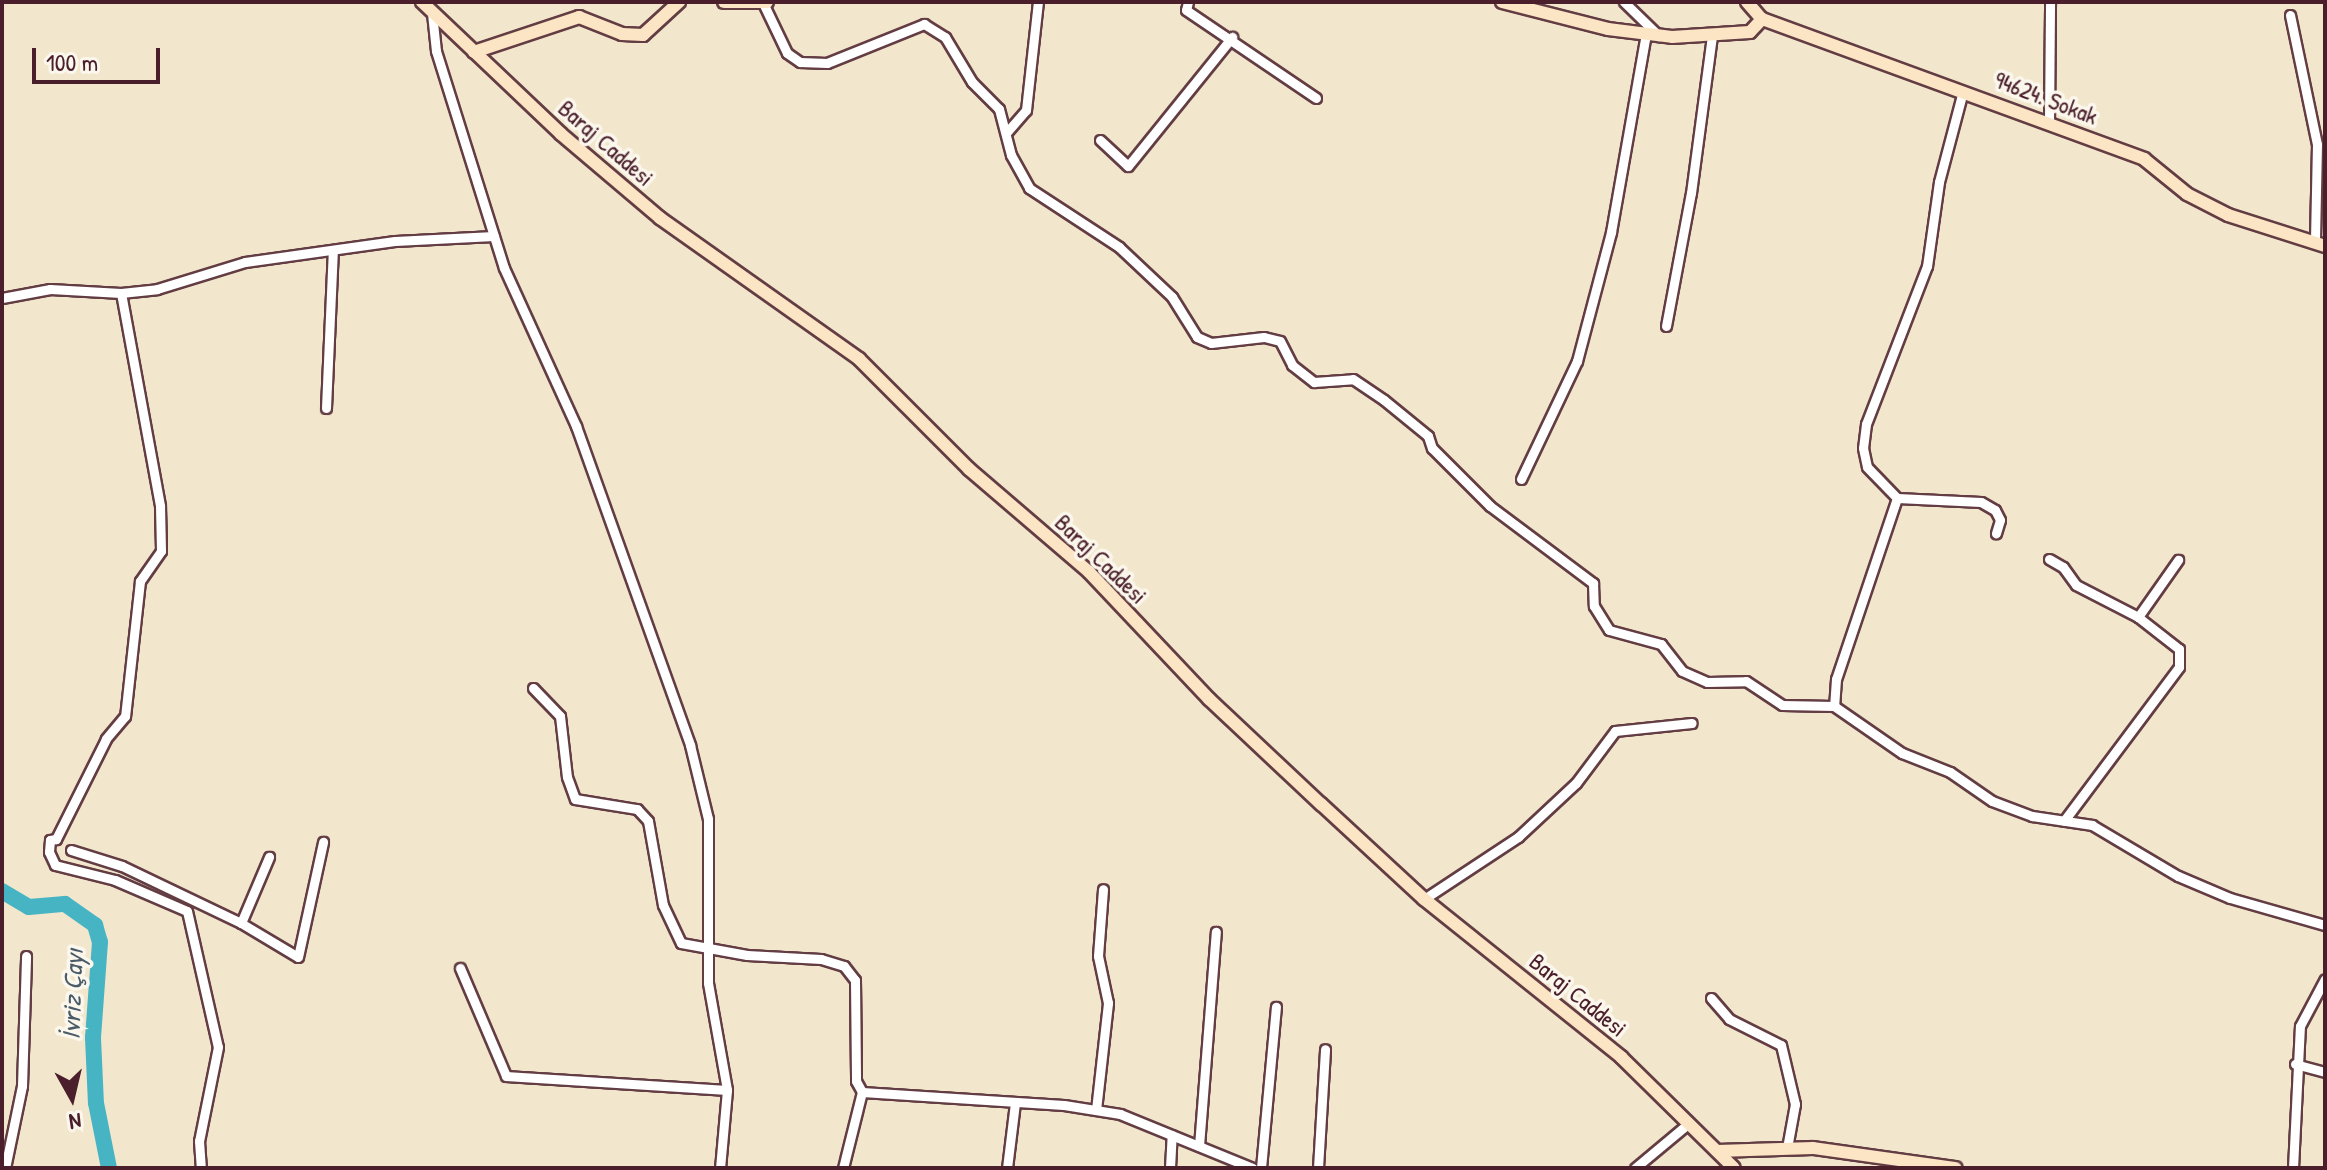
<!DOCTYPE html>
<meta charset="utf-8">
<style>
body{margin:0}
#map{position:relative;width:2327px;height:1170px;overflow:hidden;background:#f2e7cd;font-family:"Patrick Hand",sans-serif}
div>[style]{position:absolute}
[style*='--x']{left:calc(var(--x)*1px);top:calc(var(--y)*1px);width:calc(var(--w)*1px);rotate:calc(var(--a)*1deg)}
.river>*{height:16px;margin:-8px;padding:0 8px;transform-origin:8px;border-radius:8px;background:#47b4c4}
.roads{filter:drop-shadow(2px 0 #633d43) drop-shadow(-2px 0 #633d43) drop-shadow(0 2px #633d43) drop-shadow(0 -2px #633d43)}
.street>*{height:9px;margin:-4.5px;padding:0 4.5px;transform-origin:4.5px;border-radius:4.5px;background:#fff}
.secondary>*{height:12px;margin:-6px;padding:0 6px;transform-origin:6px;border-radius:6px;background:#fce5c4}
span{translate:-50% -50%;white-space:nowrap;text-align:center;line-height:1.15;-webkit-text-stroke:7px #fbf7ec;paint-order:stroke}
.street-label{font-size:24px;color:#4a1f2b}
.water-label{font-size:26px;color:#495b68;font-style:italic}
.frame{position:absolute;inset:0;border:4px solid #4a1f2b;pointer-events:none}
.north{position:absolute;left:32px;top:1058px;width:80px;height:80px;-webkit-text-stroke:6px #fbf7ec;paint-order:stroke;rotate:172deg;font-size:22px;font-weight:700;line-height:32px;text-align:center;color:#4a1f2b}
.north::after{content:'';display:block;margin:auto;width:28px;height:36px;background:#4a1f2b;clip-path:polygon(50% 0,100% 100%,50% 72%,0 100%)}
.scale{position:absolute;left:32px;top:48px;width:128px;height:36px;box-sizing:border-box;border:4px solid #4a1f2b;border-top:0;padding-left:10px;font-size:24px;line-height:28px;white-space:nowrap;color:#4a1f2b;-webkit-text-stroke:6px #fbf7ec;paint-order:stroke}
</style>
<div id="map">
<div class="river">
<i style="--x:2;--y:891;--w:31;--a:31"></i>
<i style="--x:29;--y:907;--w:36;--a:-5"></i>
<i style="--x:65;--y:904;--w:37;--a:35"></i>
<i style="--x:95;--y:925;--w:18;--a:74"></i>
<i style="--x:100;--y:942;--w:96;--a:94.2"></i>
<i style="--x:93;--y:1038;--w:65;--a:87.4"></i>
<i style="--x:96;--y:1103;--w:66;--a:78.7"></i>
</div>
<div class="roads">
<div class="street">
<i style="--x:1188;--y:2;--w:8;--a:104"></i>
<i style="--x:1186;--y:10;--w:157;--a:34.1"></i>
<i style="--x:1624;--y:2;--w:49;--a:44.2"></i>
<i style="--x:764;--y:5;--w:53;--a:64.4"></i>
<i style="--x:787;--y:53;--w:16;--a:35"></i>
<i style="--x:800;--y:62;--w:27;--a:2"></i>
<i style="--x:827;--y:63;--w:105;--a:-21.9"></i>
<i style="--x:924;--y:24;--w:25;--a:32"></i>
<i style="--x:945;--y:37;--w:52;--a:59"></i>
<i style="--x:972;--y:82;--w:38;--a:45"></i>
<i style="--x:999;--y:109;--w:48;--a:75.4"></i>
<i style="--x:1011;--y:155;--w:38;--a:61"></i>
<i style="--x:1029;--y:188;--w:108;--a:33.2"></i>
<i style="--x:1119;--y:247;--w:73;--a:43.3"></i>
<i style="--x:1172;--y:297;--w:47;--a:58"></i>
<i style="--x:1197;--y:337;--w:15;--a:23"></i>
<i style="--x:1211;--y:343;--w:53;--a:-6.5"></i>
<i style="--x:1264;--y:337;--w:16;--a:14"></i>
<i style="--x:1280;--y:341;--w:27;--a:63"></i>
<i style="--x:1292;--y:365;--w:28;--a:38"></i>
<i style="--x:1314;--y:382;--w:39;--a:-4"></i>
<i style="--x:1353;--y:379;--w:37;--a:34"></i>
<i style="--x:1384;--y:400;--w:57;--a:39.3"></i>
<i style="--x:1428;--y:436;--w:13;--a:72"></i>
<i style="--x:1432;--y:448;--w:82;--a:45"></i>
<i style="--x:1490;--y:506;--w:129;--a:36.8"></i>
<i style="--x:1593;--y:583;--w:23;--a:88"></i>
<i style="--x:1594;--y:606;--w:28;--a:58"></i>
<i style="--x:1609;--y:630;--w:54;--a:15.1"></i>
<i style="--x:1661;--y:644;--w:34;--a:52"></i>
<i style="--x:1682;--y:671;--w:27;--a:24"></i>
<i style="--x:1707;--y:682;--w:39;--a:-1"></i>
<i style="--x:1746;--y:681;--w:43;--a:33.7"></i>
<i style="--x:1782;--y:705;--w:52;--a:1.1"></i>
<i style="--x:432;--y:13;--w:38;--a:84"></i>
<i style="--x:436;--y:51;--w:227;--a:72.6"></i>
<i style="--x:504;--y:268;--w:174;--a:65.5"></i>
<i style="--x:576;--y:426;--w:339;--a:70.3"></i>
<i style="--x:690;--y:745;--w:76;--a:76.3"></i>
<i style="--x:708;--y:819;--w:164;--a:90"></i>
<i style="--x:708;--y:983;--w:109;--a:79.9"></i>
<i style="--x:727;--y:1090;--w:78;--a:95.1"></i>
<i style="--x:2290;--y:15;--w:132;--a:78.2"></i>
<i style="--x:2317;--y:144;--w:99;--a:91.2"></i>
<i style="--x:1963;--y:91;--w:94;--a:104.8"></i>
<i style="--x:1939;--y:182;--w:85;--a:98.1"></i>
<i style="--x:1927;--y:266;--w:169;--a:111.1"></i>
<i style="--x:1866;--y:424;--w:24;--a:97"></i>
<i style="--x:1863;--y:448;--w:19;--a:78"></i>
<i style="--x:1867;--y:467;--w:43;--a:45.9"></i>
<i style="--x:1897;--y:498;--w:191;--a:108.6"></i>
<i style="--x:1836;--y:679;--w:27;--a:94"></i>
<i style="--x:1834;--y:706;--w:83;--a:34.7"></i>
<i style="--x:1902;--y:753;--w:52;--a:21.6"></i>
<i style="--x:1950;--y:772;--w:51;--a:34.6"></i>
<i style="--x:1992;--y:801;--w:43;--a:20.6"></i>
<i style="--x:2032;--y:816;--w:61;--a:8.5"></i>
<i style="--x:2092;--y:825;--w:100;--a:30.7"></i>
<i style="--x:2178;--y:876;--w:56;--a:22.9"></i>
<i style="--x:2230;--y:898;--w:99;--a:15.9"></i>
<i style="--x:2049;--y:123;--w:121;--a:-89.5"></i>
<i style="--x:1006;--y:133;--w:30;--a:-49"></i>
<i style="--x:1026;--y:110;--w:109;--a:-83.7"></i>
<i style="--x:1100;--y:140;--w:38;--a:43"></i>
<i style="--x:1128;--y:166;--w:166;--a:-51.1"></i>
<i style="--x:121;--y:293;--w:217;--a:79.6"></i>
<i style="--x:160;--y:506;--w:45;--a:88.7"></i>
<i style="--x:161;--y:551;--w:37;--a:125"></i>
<i style="--x:140;--y:581;--w:136;--a:96.3"></i>
<i style="--x:125;--y:716;--w:30;--a:130"></i>
<i style="--x:106;--y:739;--w:112;--a:116.6"></i>
<i style="--x:56;--y:839;--w:6;--a:171"></i>
<i style="--x:50;--y:840;--w:12;--a:95"></i>
<i style="--x:49;--y:852;--w:14;--a:65"></i>
<i style="--x:55;--y:865;--w:62;--a:14"></i>
<i style="--x:115;--y:880;--w:78;--a:23.3"></i>
<i style="--x:187;--y:911;--w:139;--a:77.2"></i>
<i style="--x:218;--y:1047;--w:96;--a:101.4"></i>
<i style="--x:199;--y:1141;--w:27;--a:86"></i>
<i style="--x:2;--y:298;--w:49;--a:-10.6"></i>
<i style="--x:50;--y:289;--w:71;--a:3.2"></i>
<i style="--x:121;--y:293;--w:36;--a:-6"></i>
<i style="--x:157;--y:289;--w:92;--a:-17.1"></i>
<i style="--x:245;--y:262;--w:151;--a:-8"></i>
<i style="--x:395;--y:241;--w:99;--a:-2.9"></i>
<i style="--x:1666;--y:326;--w:135;--a:-79.4"></i>
<i style="--x:1691;--y:193;--w:159;--a:-82.4"></i>
<i style="--x:326;--y:408;--w:158;--a:-87.5"></i>
<i style="--x:1521;--y:479;--w:131;--a:-64.6"></i>
<i style="--x:1577;--y:361;--w:133;--a:-75.2"></i>
<i style="--x:1611;--y:232;--w:201;--a:-80"></i>
<i style="--x:1897;--y:498;--w:84;--a:2.7"></i>
<i style="--x:1981;--y:502;--w:16;--a:30"></i>
<i style="--x:1995;--y:510;--w:11;--a:63"></i>
<i style="--x:2000;--y:520;--w:14;--a:107"></i>
<i style="--x:2049;--y:559;--w:16;--a:30"></i>
<i style="--x:2063;--y:567;--w:22;--a:54"></i>
<i style="--x:2076;--y:585;--w:70;--a:27.3"></i>
<i style="--x:2138;--y:617;--w:52;--a:38"></i>
<i style="--x:2179;--y:649;--w:18;--a:90"></i>
<i style="--x:2179;--y:667;--w:192;--a:126.8"></i>
<i style="--x:2138;--y:617;--w:70;--a:-54.9"></i>
<i style="--x:533;--y:688;--w:39;--a:46"></i>
<i style="--x:560;--y:716;--w:61;--a:83.5"></i>
<i style="--x:567;--y:777;--w:23;--a:70"></i>
<i style="--x:575;--y:799;--w:63;--a:9.2"></i>
<i style="--x:637;--y:809;--w:16;--a:47"></i>
<i style="--x:648;--y:821;--w:85;--a:79.9"></i>
<i style="--x:663;--y:905;--w:42;--a:64.7"></i>
<i style="--x:681;--y:943;--w:67;--a:10.3"></i>
<i style="--x:747;--y:955;--w:74;--a:3.1"></i>
<i style="--x:821;--y:959;--w:24;--a:17"></i>
<i style="--x:844;--y:966;--w:18;--a:52"></i>
<i style="--x:855;--y:980;--w:101;--a:89.4"></i>
<i style="--x:856;--y:1081;--w:13;--a:61"></i>
<i style="--x:862;--y:1092;--w:202;--a:3.7"></i>
<i style="--x:1064;--y:1105;--w:57;--a:9.1"></i>
<i style="--x:1120;--y:1114;--w:143;--a:22.2"></i>
<i style="--x:71;--y:850;--w:53;--a:17.4"></i>
<i style="--x:122;--y:866;--w:132;--a:25.6"></i>
<i style="--x:241;--y:923;--w:66;--a:30.8"></i>
<i style="--x:298;--y:957;--w:118;--a:-77.7"></i>
<i style="--x:1424;--y:899;--w:113;--a:-33.4"></i>
<i style="--x:1518;--y:837;--w:79;--a:-43"></i>
<i style="--x:1576;--y:783;--w:65;--a:-53.1"></i>
<i style="--x:1615;--y:731;--w:77;--a:-5.9"></i>
<i style="--x:241;--y:923;--w:72;--a:-67"></i>
<i style="--x:460;--y:968;--w:117;--a:66.9"></i>
<i style="--x:506;--y:1076;--w:221;--a:3.6"></i>
<i style="--x:1711;--y:998;--w:28;--a:49"></i>
<i style="--x:1729;--y:1019;--w:58;--a:26.6"></i>
<i style="--x:1781;--y:1045;--w:61;--a:76.7"></i>
<i style="--x:1795;--y:1104;--w:45;--a:100.3"></i>
<i style="--x:2295;--y:1064;--w:31;--a:15"></i>
<i style="--x:1096;--y:1110;--w:108;--a:-83.6"></i>
<i style="--x:1108;--y:1003;--w:48;--a:-102"></i>
<i style="--x:1098;--y:956;--w:67;--a:-85.7"></i>
<i style="--x:1199;--y:1146;--w:215;--a:-85.5"></i>
<i style="--x:5;--y:1168;--w:84;--a:-78.3"></i>
<i style="--x:22;--y:1086;--w:130;--a:-88.2"></i>
<i style="--x:843;--y:1168;--w:78;--a:-76"></i>
<i style="--x:1007;--y:1168;--w:65;--a:-83"></i>
<i style="--x:1170;--y:1168;--w:33;--a:-87"></i>
<i style="--x:1261;--y:1168;--w:162;--a:-84.7"></i>
<i style="--x:1318;--y:1168;--w:119;--a:-86.6"></i>
<i style="--x:1635;--y:1168;--w:70;--a:-39.8"></i>
<i style="--x:2293;--y:1168;--w:142;--a:-87.2"></i>
<i style="--x:2300;--y:1026;--w:53;--a:-62"></i>
</div>
<div class="secondary">
<i style="--x:422;--y:2;--w:192;--a:43.5"></i>
<i style="--x:561;--y:134;--w:130;--a:40.3"></i>
<i style="--x:660;--y:218;--w:244;--a:35.3"></i>
<i style="--x:859;--y:359;--w:156;--a:45"></i>
<i style="--x:969;--y:469;--w:158;--a:40.6"></i>
<i style="--x:1089;--y:572;--w:175;--a:46.6"></i>
<i style="--x:1209;--y:699;--w:154;--a:43.2"></i>
<i style="--x:1321;--y:804;--w:140;--a:42.7"></i>
<i style="--x:1424;--y:899;--w:253;--a:38.7"></i>
<i style="--x:1621;--y:1057;--w:158;--a:44.5"></i>
<i style="--x:724;--y:2;--w:43;--a:0"></i>
<i style="--x:1502;--y:2;--w:109;--a:14.3"></i>
<i style="--x:1608;--y:29;--w:64;--a:7.1"></i>
<i style="--x:1672;--y:37;--w:78;--a:-3.7"></i>
<i style="--x:1750;--y:32;--w:18;--a:-47"></i>
<i style="--x:1747;--y:2;--w:23;--a:49"></i>
<i style="--x:1762;--y:19;--w:407;--a:20.1"></i>
<i style="--x:2144;--y:159;--w:55;--a:39.1"></i>
<i style="--x:2187;--y:194;--w:46;--a:27.1"></i>
<i style="--x:2228;--y:215;--w:102;--a:17.7"></i>
<i style="--x:474;--y:52;--w:111;--a:-18.4"></i>
<i style="--x:579;--y:17;--w:46;--a:21.6"></i>
<i style="--x:622;--y:34;--w:21;--a:3"></i>
<i style="--x:643;--y:35;--w:49;--a:-42.5"></i>
<i style="--x:1717;--y:1151;--w:96;--a:-1.8"></i>
<i style="--x:1813;--y:1148;--w:144;--a:8"></i>
</div>
</div>
<div class="street-label">
<span style="left:2046px;top:98px;rotate:21deg">94624. Sokak</span>
<span style="left:606px;top:143px;rotate:41deg">Baraj Caddesi</span>
<span style="left:1101px;top:559px;rotate:44deg">Baraj Caddesi</span>
<span style="left:1578px;top:995px;rotate:39deg">Baraj Caddesi</span>
</div>
<div class="water-label">
<span style="left:72px;top:994px;rotate:-88deg">İvriz Çayı</span>
</div>
<div class="frame"></div>
<div class="north">N</div>
<div class="scale">100 m</div>
</div>
